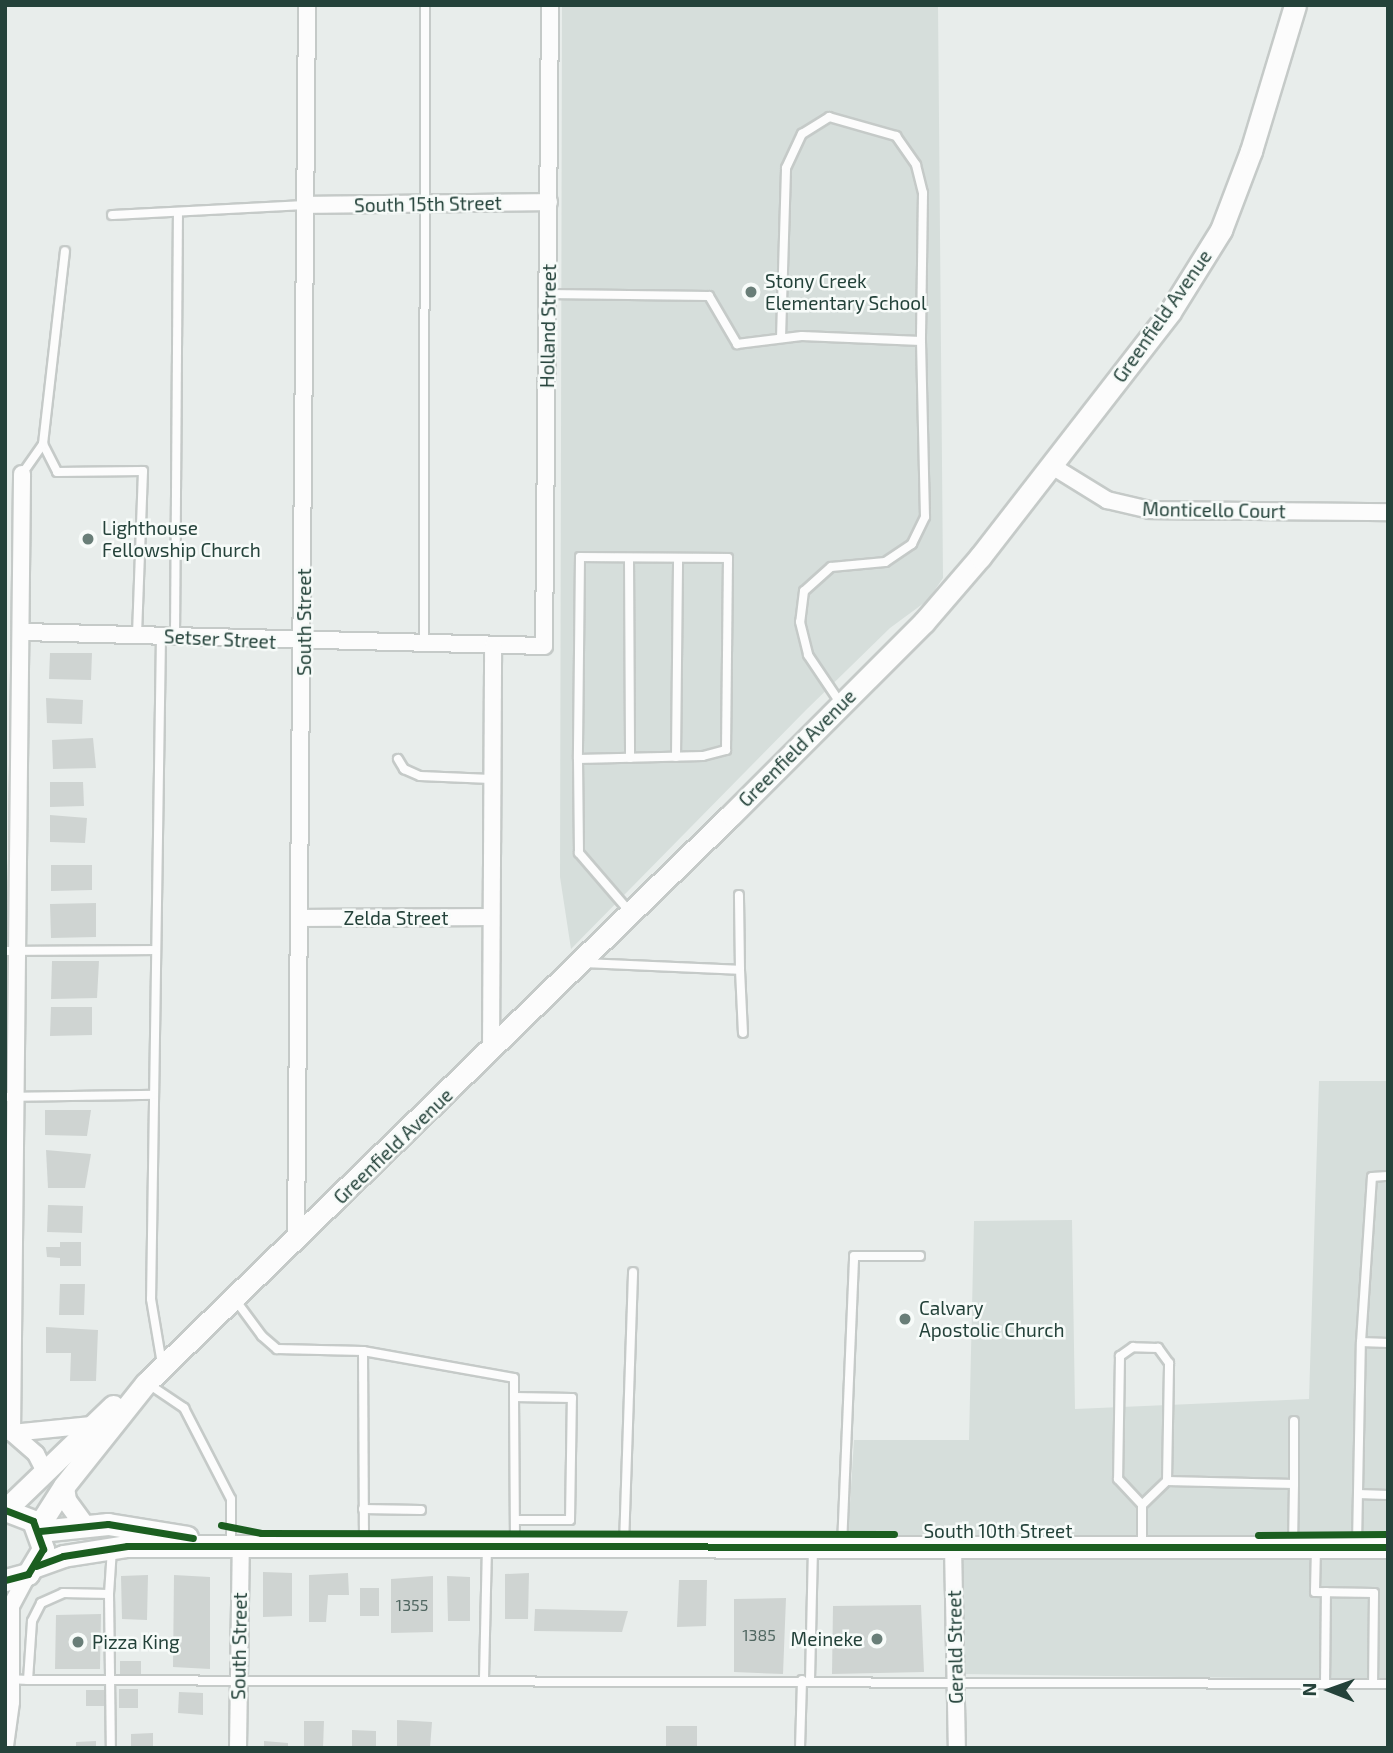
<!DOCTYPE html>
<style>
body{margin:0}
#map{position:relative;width:1393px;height:1753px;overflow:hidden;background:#e8edeb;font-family:"Exo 2",sans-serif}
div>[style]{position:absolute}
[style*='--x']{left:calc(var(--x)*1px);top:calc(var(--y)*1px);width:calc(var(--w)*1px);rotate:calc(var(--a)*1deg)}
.built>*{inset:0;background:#d6dedb}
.building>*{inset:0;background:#cfd4d2}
.roads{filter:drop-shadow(2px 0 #c5cac8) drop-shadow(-2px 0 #c5cac8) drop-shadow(0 2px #c5cac8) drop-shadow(0 -2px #c5cac8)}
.service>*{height:8px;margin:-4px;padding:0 4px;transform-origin:4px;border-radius:4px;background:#fcfcfc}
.minor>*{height:16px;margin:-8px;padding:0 8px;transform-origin:8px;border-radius:8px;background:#fcfcfc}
.tertiary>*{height:19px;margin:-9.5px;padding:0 9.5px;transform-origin:9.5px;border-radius:9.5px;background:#fcfcfc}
.secondary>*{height:21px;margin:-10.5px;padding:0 10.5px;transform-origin:10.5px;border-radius:10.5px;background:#fcfcfc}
.cycleway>*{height:7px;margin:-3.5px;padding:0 3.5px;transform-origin:3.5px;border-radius:3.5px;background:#1b5e20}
.dots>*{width:19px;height:19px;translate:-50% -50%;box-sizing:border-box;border:4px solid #f7fbf9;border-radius:50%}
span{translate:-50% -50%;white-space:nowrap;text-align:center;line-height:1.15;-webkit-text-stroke:5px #f7fbf9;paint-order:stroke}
.number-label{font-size:16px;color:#506761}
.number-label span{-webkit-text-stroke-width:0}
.street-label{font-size:19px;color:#24423a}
.poi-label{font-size:19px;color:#24423a}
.left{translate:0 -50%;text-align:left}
.right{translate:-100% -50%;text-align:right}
.frame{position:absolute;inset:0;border:7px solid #24423a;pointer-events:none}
.north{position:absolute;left:1295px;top:1655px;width:70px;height:70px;-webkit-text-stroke:5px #f7fbf9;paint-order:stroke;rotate:271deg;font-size:19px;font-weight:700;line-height:28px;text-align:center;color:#24423a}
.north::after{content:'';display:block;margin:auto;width:24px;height:32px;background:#24423a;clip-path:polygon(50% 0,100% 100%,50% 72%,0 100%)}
</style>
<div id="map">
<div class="built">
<i style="clip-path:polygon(562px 5px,938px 5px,943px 578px,928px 600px,890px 628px,806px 710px,571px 949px,560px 877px)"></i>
<i style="clip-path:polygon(1319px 1081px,1388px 1081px,1388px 1680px,962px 1674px,960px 1554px,847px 1551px,854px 1440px,969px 1440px,974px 1221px,1072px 1220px,1075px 1409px,1309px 1399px)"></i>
</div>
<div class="building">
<i style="clip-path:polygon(50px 653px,92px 653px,91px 680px,49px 679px)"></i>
<i style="clip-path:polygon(46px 698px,83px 700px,82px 724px,47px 723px)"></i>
<i style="clip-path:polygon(93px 738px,96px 768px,53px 769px,52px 740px)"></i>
<i style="clip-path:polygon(50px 782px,83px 782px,84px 806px,50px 807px)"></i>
<i style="clip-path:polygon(50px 815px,87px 818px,85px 843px,50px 842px)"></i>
<i style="clip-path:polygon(51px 865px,92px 865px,92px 890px,51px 891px)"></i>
<i style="clip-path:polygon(96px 903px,96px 937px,51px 938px,50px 904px)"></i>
<i style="clip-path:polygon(52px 961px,99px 961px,97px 998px,51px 999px)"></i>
<i style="clip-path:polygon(51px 1007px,92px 1007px,92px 1035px,50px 1036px)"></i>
<i style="clip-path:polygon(45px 1110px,91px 1110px,87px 1136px,45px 1135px)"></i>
<i style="clip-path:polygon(46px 1150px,91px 1154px,85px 1188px,48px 1188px)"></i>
<i style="clip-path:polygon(48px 1205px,83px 1206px,82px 1233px,47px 1232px)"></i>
<i style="clip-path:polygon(60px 1242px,81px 1242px,81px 1266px,60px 1266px,60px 1258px,47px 1257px,46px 1247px,60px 1247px)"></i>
<i style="clip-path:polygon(60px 1284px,85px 1284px,84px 1315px,59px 1315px)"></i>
<i style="clip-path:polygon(46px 1327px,98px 1330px,96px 1381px,70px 1381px,71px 1353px,46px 1353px)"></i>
<i style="clip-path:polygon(263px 1572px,292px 1573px,292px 1616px,263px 1617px)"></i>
<i style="clip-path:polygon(348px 1573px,349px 1595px,328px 1595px,326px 1622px,309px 1622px,309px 1575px)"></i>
<i style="clip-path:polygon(529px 1573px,528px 1619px,505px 1619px,505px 1574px)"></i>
<i style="clip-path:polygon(148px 1575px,147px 1620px,122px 1619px,121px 1576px)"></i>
<i style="clip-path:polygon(174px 1575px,210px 1577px,210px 1669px,173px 1667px)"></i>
<i style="clip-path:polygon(433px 1576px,433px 1632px,391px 1633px,391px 1579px)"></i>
<i style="clip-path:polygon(447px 1576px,470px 1577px,470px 1621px,448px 1621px)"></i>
<i style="clip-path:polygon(679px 1580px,707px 1580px,706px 1626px,677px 1627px)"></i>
<i style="clip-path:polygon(360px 1588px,379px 1588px,379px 1616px,360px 1616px)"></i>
<i style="clip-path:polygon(786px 1598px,783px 1674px,734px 1672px,734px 1599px)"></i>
<i style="clip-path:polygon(921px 1605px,924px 1672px,832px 1674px,833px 1606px)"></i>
<i style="clip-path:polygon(535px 1609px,628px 1611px,622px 1632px,534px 1631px)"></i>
<i style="clip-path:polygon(101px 1614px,100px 1669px,55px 1669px,56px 1615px)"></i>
<i style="clip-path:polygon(120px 1661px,141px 1661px,141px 1677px,120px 1677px)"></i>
<i style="clip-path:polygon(119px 1689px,138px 1689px,138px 1708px,119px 1708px)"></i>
<i style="clip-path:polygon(86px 1690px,107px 1690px,107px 1706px,86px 1706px)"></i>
<i style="clip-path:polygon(179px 1692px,203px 1693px,203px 1715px,178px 1713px)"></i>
<i style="clip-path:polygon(397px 1720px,432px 1722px,430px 1748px,397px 1748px)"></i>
<i style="clip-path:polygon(304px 1721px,324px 1721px,323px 1748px,304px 1748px)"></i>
<i style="clip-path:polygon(666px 1726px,697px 1726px,697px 1748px,666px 1748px)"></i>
<i style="clip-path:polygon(352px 1730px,376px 1731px,376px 1748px,352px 1748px)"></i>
<i style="clip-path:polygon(153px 1733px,153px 1748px,131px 1748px,131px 1734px)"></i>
<i style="clip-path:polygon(96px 1741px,96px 1748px,76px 1748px,76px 1742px)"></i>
<i style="clip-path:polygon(264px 1741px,288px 1743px,288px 1748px,264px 1748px)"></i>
</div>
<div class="roads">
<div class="service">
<i style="--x:112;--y:215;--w:194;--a:-3"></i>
<i style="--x:548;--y:294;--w:161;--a:0.7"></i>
<i style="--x:709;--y:296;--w:56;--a:59.7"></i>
<i style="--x:737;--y:344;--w:65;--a:-7"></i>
<i style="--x:802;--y:336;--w:119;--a:2.4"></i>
<i style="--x:921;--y:341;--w:176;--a:88.7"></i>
<i style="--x:925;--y:517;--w:30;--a:116"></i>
<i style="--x:912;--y:544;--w:32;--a:146"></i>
<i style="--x:885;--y:562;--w:54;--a:174.7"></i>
<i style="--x:831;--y:567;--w:36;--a:138"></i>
<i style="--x:804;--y:591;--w:31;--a:97"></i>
<i style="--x:800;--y:622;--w:34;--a:76"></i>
<i style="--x:808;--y:655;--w:59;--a:56"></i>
<i style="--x:781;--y:338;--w:170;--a:-88.3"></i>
<i style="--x:786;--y:168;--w:38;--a:-65"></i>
<i style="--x:802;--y:134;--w:32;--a:-32"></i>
<i style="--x:829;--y:117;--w:70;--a:15.8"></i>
<i style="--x:896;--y:136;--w:35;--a:55"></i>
<i style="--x:916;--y:165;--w:29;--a:76"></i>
<i style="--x:923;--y:193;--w:148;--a:90.8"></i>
<i style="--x:43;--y:444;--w:31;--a:63"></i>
<i style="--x:57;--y:472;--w:86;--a:-0.7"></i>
<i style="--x:143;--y:471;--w:165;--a:92.1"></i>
<i style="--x:22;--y:474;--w:37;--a:-55"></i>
<i style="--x:43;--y:444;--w:194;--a:-83.5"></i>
<i style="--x:629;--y:558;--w:200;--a:89.7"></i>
<i style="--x:161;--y:636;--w:663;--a:90.86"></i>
<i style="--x:151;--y:1299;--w:66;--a:80.4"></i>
<i style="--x:175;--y:637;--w:425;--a:-89.6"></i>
<i style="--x:424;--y:645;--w:640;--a:-89.91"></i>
<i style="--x:676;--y:757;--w:199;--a:-89.4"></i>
<i style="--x:398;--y:759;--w:12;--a:59"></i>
<i style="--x:404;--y:769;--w:17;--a:24"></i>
<i style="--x:420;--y:776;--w:71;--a:2.4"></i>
<i style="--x:578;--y:759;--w:125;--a:-1.4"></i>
<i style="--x:703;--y:756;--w:24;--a:-15"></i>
<i style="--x:726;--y:750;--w:192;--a:-89.4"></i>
<i style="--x:728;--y:558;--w:148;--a:-179.6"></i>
<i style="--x:580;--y:557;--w:202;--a:90.6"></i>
<i style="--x:578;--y:759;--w:94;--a:89.4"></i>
<i style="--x:579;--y:853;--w:78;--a:49.2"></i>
<i style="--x:5;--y:951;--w:151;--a:-0.4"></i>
<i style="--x:582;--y:963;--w:158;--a:2.5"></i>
<i style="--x:740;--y:970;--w:75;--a:-90.8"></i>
<i style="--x:740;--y:970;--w:63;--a:87.3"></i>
<i style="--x:5;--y:1097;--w:149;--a:-0.8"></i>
<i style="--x:234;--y:1298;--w:47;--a:53.6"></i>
<i style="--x:262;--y:1336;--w:20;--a:41"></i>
<i style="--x:277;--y:1349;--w:86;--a:1.3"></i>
<i style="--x:363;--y:1351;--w:153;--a:10.1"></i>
<i style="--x:514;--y:1378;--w:19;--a:90"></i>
<i style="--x:1361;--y:1342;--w:165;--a:-86.2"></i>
<i style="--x:1372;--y:1177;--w:16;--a:-4"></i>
<i style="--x:363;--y:1351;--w:193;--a:89.7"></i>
<i style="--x:147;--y:1383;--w:45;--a:34"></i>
<i style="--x:184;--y:1408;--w:102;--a:62.7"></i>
<i style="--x:231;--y:1499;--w:46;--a:90"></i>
<i style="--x:1294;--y:1421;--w:63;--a:90"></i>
<i style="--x:1167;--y:1481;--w:127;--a:1.4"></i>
<i style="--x:1294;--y:1484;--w:63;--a:90.9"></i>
<i style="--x:1358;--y:1494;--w:30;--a:2"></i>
<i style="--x:363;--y:1509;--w:58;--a:1"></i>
<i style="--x:515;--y:1520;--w:55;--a:0"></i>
<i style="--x:570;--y:1520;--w:122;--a:-89.1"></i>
<i style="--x:572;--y:1398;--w:58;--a:-179"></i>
<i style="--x:514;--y:1397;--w:141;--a:89.6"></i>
<i style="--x:515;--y:1538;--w:7;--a:90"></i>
<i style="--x:1357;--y:1544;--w:202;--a:-88.9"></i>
<i style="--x:1361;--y:1342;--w:27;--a:2"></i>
<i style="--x:624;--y:1545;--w:273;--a:-88.1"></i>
<i style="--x:842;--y:1546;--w:290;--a:-87.6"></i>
<i style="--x:854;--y:1256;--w:66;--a:0"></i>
<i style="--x:1142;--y:1546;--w:41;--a:-90"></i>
<i style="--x:1142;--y:1505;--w:35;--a:-44"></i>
<i style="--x:1167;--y:1481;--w:118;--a:-89"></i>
<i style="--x:1169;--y:1363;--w:19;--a:-126"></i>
<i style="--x:1158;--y:1348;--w:25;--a:-178"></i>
<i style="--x:1133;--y:1347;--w:16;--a:145"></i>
<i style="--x:1120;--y:1356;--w:123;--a:90.9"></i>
<i style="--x:1118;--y:1479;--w:35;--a:47"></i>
<i style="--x:1316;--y:1547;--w:45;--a:91.3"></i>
<i style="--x:1315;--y:1592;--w:59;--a:1"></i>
<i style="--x:1374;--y:1593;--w:91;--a:90.6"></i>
<i style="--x:109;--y:1594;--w:154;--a:89.3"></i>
<i style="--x:484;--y:1678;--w:130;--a:-88.7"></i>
<i style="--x:8;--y:1679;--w:20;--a:3"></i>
<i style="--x:28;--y:1680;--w:59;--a:-86.1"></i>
<i style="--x:32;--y:1621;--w:20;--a:-63"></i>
<i style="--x:41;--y:1603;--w:24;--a:-24"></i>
<i style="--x:63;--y:1593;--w:46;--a:1.2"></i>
<i style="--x:109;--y:1594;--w:45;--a:-86.2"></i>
<i style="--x:28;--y:1680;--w:1360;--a:0.17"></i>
<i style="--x:810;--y:1680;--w:131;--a:-88.7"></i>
<i style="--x:1325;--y:1684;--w:92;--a:-89.4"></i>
<i style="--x:800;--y:1748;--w:68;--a:-88.3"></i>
</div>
<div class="minor">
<i style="--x:306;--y:205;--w:243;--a:-0.7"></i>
<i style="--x:1052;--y:466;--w:65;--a:31.7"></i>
<i style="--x:1107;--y:500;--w:44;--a:13.1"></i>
<i style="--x:1150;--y:510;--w:238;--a:0.5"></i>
<i style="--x:23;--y:632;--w:521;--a:1.54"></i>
<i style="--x:544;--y:646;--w:641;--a:-89.46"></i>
<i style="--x:301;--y:918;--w:189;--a:-0.3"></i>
<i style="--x:491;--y:1051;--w:405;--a:-89.7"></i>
<i style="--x:296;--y:1239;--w:1234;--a:-89.49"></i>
<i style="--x:12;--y:1433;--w:959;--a:-89.4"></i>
<i style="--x:12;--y:1433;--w:80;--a:-5.7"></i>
<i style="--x:12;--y:1433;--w:32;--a:41"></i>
<i style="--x:36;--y:1454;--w:20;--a:63"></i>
<i style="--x:953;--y:1546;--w:202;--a:88.9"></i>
<i style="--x:5;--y:1746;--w:44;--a:-82.2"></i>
<i style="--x:11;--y:1702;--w:96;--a:-90"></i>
<i style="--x:11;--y:1606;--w:36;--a:-62"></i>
<i style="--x:238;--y:1748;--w:203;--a:-89.2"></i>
</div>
<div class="tertiary">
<i style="--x:64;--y:1486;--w:14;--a:82"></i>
<i style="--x:66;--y:1500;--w:31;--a:54"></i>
</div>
<div class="secondary">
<i style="--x:5;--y:1510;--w:150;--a:-43.9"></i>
<i style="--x:5;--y:1510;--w:30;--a:21"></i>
<i style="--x:33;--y:1521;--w:30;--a:70"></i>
<i style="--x:43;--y:1549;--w:29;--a:121"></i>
<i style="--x:28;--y:1574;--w:24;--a:165"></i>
<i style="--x:38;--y:1527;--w:49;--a:-57.6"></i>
<i style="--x:64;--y:1486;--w:132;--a:-51.5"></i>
<i style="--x:146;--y:1383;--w:815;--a:-44.16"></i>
<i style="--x:731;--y:815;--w:273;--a:-45"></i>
<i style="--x:924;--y:622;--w:86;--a:-49.3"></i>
<i style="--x:980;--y:557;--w:310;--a:-52.2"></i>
<i style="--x:1170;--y:312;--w:97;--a:-58.1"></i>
<i style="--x:1221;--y:230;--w:85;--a:-69.2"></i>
<i style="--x:1251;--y:151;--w:152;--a:-73.2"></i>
<i style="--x:40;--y:1531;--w:68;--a:-5.9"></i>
<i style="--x:108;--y:1524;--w:80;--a:9.3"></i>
<i style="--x:36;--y:1566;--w:29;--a:-20"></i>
<i style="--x:63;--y:1556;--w:65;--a:-8.9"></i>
<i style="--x:127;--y:1546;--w:1261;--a:0.05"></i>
</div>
</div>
<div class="cycleway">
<i style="--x:5;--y:1510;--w:30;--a:21"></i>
<i style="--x:33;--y:1521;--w:30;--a:70"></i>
<i style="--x:43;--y:1549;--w:29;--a:121"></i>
<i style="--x:28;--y:1574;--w:24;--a:165"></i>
<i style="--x:221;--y:1525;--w:41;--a:11.3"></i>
<i style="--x:261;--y:1533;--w:633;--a:0.09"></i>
<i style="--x:40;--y:1531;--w:68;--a:-5.9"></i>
<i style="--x:108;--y:1524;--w:86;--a:9.4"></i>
<i style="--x:1258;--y:1535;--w:130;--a:-0.4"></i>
<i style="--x:36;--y:1566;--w:29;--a:-20"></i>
<i style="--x:63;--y:1556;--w:65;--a:-8.9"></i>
<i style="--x:127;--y:1546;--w:1261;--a:0.05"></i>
</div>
<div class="dots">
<i style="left:751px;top:292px;background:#697e78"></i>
<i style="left:88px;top:539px;background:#697e78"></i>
<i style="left:905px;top:1319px;background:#697e78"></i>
<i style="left:877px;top:1639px;background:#697e78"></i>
<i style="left:78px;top:1642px;background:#697e78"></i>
</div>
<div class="number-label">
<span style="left:412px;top:1605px">1355</span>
<span style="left:759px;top:1635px">1385</span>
</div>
<div class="street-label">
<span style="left:428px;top:204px;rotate:-1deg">South 15th Street</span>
<span style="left:1162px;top:316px;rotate:-55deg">Greenfield Avenue</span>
<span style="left:548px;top:326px;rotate:-89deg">Holland Street</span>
<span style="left:1214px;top:510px;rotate:1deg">Monticello Court</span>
<span style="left:304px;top:622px;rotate:-90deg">South Street</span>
<span style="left:220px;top:639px;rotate:3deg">Setser Street</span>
<span style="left:797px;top:748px;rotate:-45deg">Greenfield Avenue</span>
<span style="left:396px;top:918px">Zelda Street</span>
<span style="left:393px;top:1146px;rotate:-44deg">Greenfield Avenue</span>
<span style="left:998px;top:1531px">South 10th Street</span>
<span style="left:239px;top:1646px;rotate:-89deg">South Street</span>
<span style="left:955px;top:1647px;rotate:-91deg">Gerald Street</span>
</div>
<div class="poi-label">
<span class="left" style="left:765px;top:292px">Stony Creek<br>Elementary School</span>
<span class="left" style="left:102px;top:539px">Lighthouse<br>Fellowship Church</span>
<span class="left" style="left:919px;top:1319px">Calvary<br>Apostolic Church</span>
<span class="right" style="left:863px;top:1639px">Meineke</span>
<span class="left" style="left:92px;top:1642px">Pizza King</span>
</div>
<div class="frame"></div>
<div class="north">N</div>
</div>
